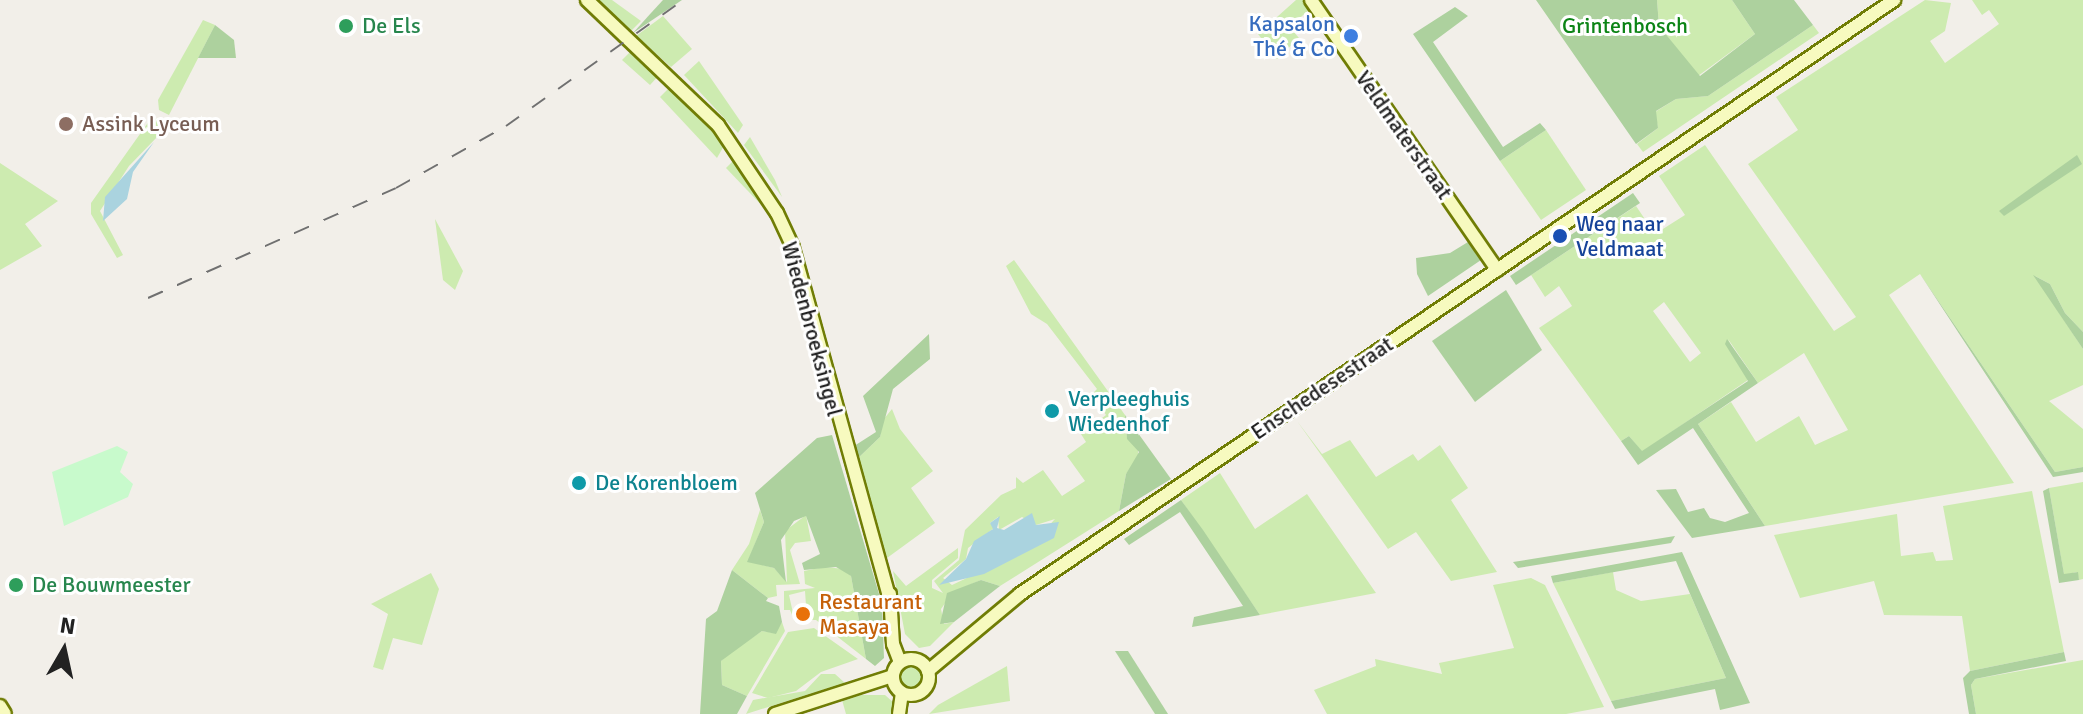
<!DOCTYPE html>
<meta charset="utf-8">
<style>
body{margin:0}
#map{position:relative;width:2083px;height:714px;overflow:hidden;background:#f2efe9;font-family:Signika,sans-serif}
div>[style]{position:absolute}
[style*='--x']{left:calc(var(--x)*1px);top:calc(var(--y)*1px);width:calc(var(--w)*1px);rotate:calc(var(--a)*1deg)}
.grass>*{inset:0;background:#cdebb0}
.round{border-radius:50%}
.forest>*{inset:0;background:#add19e}
.park>*{inset:0;background:#c8facc}
.water>*{inset:0;background:#aad3df}
.roads{filter:drop-shadow(2px 0 #707d05) drop-shadow(-2px 0 #707d05) drop-shadow(0 2px #707d05) drop-shadow(0 -2px #707d05)}
.secondary>*{height:12px;margin:-6px;padding:0 6px;transform-origin:6px;border-radius:6px;background:#f7fabf}
.secondary>.ring{margin:-6px;padding:0;box-sizing:content-box;background:none;border:12px solid #f7fabf;border-radius:50%}
.rail>*{height:2px;margin-top:-1px;transform-origin:0;background:repeating-linear-gradient(90deg,#707070 0 16px,transparent 0 32px)}
.dots>*{width:22px;height:22px;translate:-50% -50%;box-sizing:border-box;border:4px solid #fff;border-radius:50%}
span{translate:-50% -50%;white-space:nowrap;text-align:center;line-height:1.15;-webkit-text-stroke:6px #fff;paint-order:stroke}
.shop-label{font-size:22px;color:#366cbe}
.right{translate:-100% -50%;text-align:right}
.leisure-label{font-size:22px;color:#27864d}
.left{translate:0 -50%;text-align:left}
.park-label{font-size:22px;color:#0c8416}
.education-label{font-size:22px;color:#785e54}
.street-label{font-size:22px;color:#222}
.transit-label{font-size:22px;color:#164399}
.culture-label{font-size:22px;color:#0d838f}
.food-label{font-size:22px;color:#c56008}
.north{position:absolute;left:24px;top:610px;width:80px;height:80px;-webkit-text-stroke:6px #fff;paint-order:stroke;rotate:9deg;font-size:22px;font-weight:700;line-height:32px;text-align:center;color:#222}
.north::after{content:'';display:block;margin:auto;width:28px;height:36px;background:#222;clip-path:polygon(50% 0,100% 100%,50% 72%,0 100%)}
</style>
<div id="map">
<div class="grass">
<i style="clip-path:polygon(596px 0,612px 0,641px 21px,631px 31px)"></i>
<i style="clip-path:polygon(1296px 0,1303px 0,1309px 10px,1294px 23px,1293px 31px,1299px 38px,1277px 59px,1258px 34px)"></i>
<i style="clip-path:polygon(1657px 0,1732px 0,1755px 34px,1698px 76px,1659px 26px)"></i>
<i style="clip-path:polygon(evenodd,1925px 0,1951px 3px,1945px 31px,1930px 41px,1945px 63px,1999px 24px,1989px 10px,1982px 15px,1972px 0,2083px 0,2083px 332px,2065px 313px,2050px 284px,2035px 276px,2083px 349px,2083px 385px,2049px 401px,2083px 429px,2083px 467px,2055px 472px,1920px 274px,1889px 295px,2014px 483px,1765px 526px,1698px 424px,1731px 402px,1756px 442px,1799px 416px,1815px 445px,1848px 430px,1804px 353px,1758px 383px,1728px 339px,1748px 380px,1642px 452px,1629px 436px,1621px 441px,1539px 328px,1572px 306px,1559px 286px,1545px 297px,1531px 275px,1636px 206px,1655px 234px,1685px 215px,1659px 176px,1705px 145px,1834px 331px,1856px 317px,1748px 164px,1798px 130px,1776px 97px,1925px 0,1664px 302px,1701px 353px,1690px 362px,1653px 311px,1664px 302px)"></i>
<i style="clip-path:polygon(663px 16px,692px 49px,671px 67px,636px 36px)"></i>
<i style="clip-path:polygon(203px 20px,215px 25px,169px 115px,159px 110px,158px 100px)"></i>
<i style="clip-path:polygon(1813px 25px,1819px 33px,1643px 152px,1637px 144px,1658px 128px,1655px 112px,1676px 99px,1708px 96px)"></i>
<i style="clip-path:polygon(633px 49px,661px 73px,650px 85px,622px 60px)"></i>
<i style="clip-path:polygon(699px 61px,743px 125px,738px 133px,684px 75px)"></i>
<i style="clip-path:polygon(672px 85px,725px 144px,717px 158px,660px 97px)"></i>
<i style="clip-path:polygon(152px 117px,166px 122px,160px 134px,129px 166px,100px 211px,123px 255px,117px 258px,91px 214px,91px 203px)"></i>
<i style="clip-path:polygon(1546px 130px,1586px 190px,1541px 220px,1500px 161px)"></i>
<i style="clip-path:polygon(750px 137px,775px 180px,782px 197px,744px 145px)"></i>
<i style="clip-path:polygon(734px 160px,768px 208px,767px 211px,726px 168px)"></i>
<i style="clip-path:polygon(0 163px,58px 201px,25px 224px,42px 246px,0 270px)"></i>
<i style="clip-path:polygon(435px 219px,463px 271px,455px 290px,443px 280px)"></i>
<i style="clip-path:polygon(evenodd,1014px 260px,1125px 415px,1127px 438px,1138px 446px,1138px 459px,1126px 474px,1119px 511px,1000px 586px,981px 580px,953px 592px,941px 609px,944px 624px,954px 622px,930px 646px,919px 648px,905px 634px,893px 571px,906px 586px,958px 548px,958px 558px,932px 580px,932px 588px,943px 593px,934px 581px,959px 560px,965px 530px,1001px 495px,1016px 488px,1016px 477px,1023px 483px,1043px 470px,1062px 496px,1085px 481px,1067px 456px,1086px 442px,1081px 434px,1106px 415px,1092px 394px,1097px 389px,1047px 324px,1031px 314px,1006px 266px,1014px 260px,998px 517px,999px 530px,1022px 517px,1036px 525px,1055px 519px,1026px 550px,952px 585px,943px 578px,966px 559px,968px 548px,994px 528px,990px 523px,998px 517px)"></i>
<i style="clip-path:polygon(892px 409px,900px 429px,933px 471px,911px 488px,935px 523px,887px 558px,854px 462px,880px 437px,883px 420px)"></i>
<i style="clip-path:polygon(1297px 421px,1322px 454px,1350px 440px,1376px 477px,1413px 454px,1418px 461px,1440px 445px,1468px 488px,1451px 500px,1497px 572px,1451px 581px,1416px 532px,1388px 549px)"></i>
<i style="clip-path:polygon(1220px 473px,1255px 529px,1307px 494px,1376px 593px,1260px 615px,1181px 500px)"></i>
<i style="clip-path:polygon(2083px 482px,2083px 579px,2079px 580px,2077px 572px,2064px 575px,2049px 488px)"></i>
<i style="clip-path:polygon(2032px 491px,2064px 652px,1970px 671px,1962px 616px,1884px 615px,1874px 581px,1800px 598px,1774px 535px,1897px 514px,1901px 556px,1933px 552px,1936px 561px,1953px 560px,1943px 506px)"></i>
<i style="clip-path:polygon(760px 510px,764px 522px,748px 561px,774px 568px,787px 582px,785px 531px,806px 515px,811px 541px,795px 543px,790px 550px,800px 584px,776px 585px,777px 596px,768px 598px,732px 570px,749px 544px)"></i>
<i style="clip-path:polygon(824px 567px,845px 569px,851px 576px,866px 659px,816px 620px,807px 620px,805px 591px,789px 595px,795px 622px,790px 610px,784px 610px,784px 591px,815px 588px,805px 584px,804px 571px)"></i>
<i style="clip-path:polygon(1613px 572px,1616px 590px,1641px 601px,1690px 594px,1726px 678px,1611px 701px,1553px 583px)"></i>
<i style="clip-path:polygon(431px 573px,439px 589px,422px 645px,393px 638px,383px 670px,373px 667px,388px 614px,371px 604px)"></i>
<i style="clip-path:polygon(1531px 578px,1545px 585px,1604px 707px,1566px 714px,1327px 714px,1314px 690px,1376px 666px,1375px 659px,1442px 674px,1439px 663px,1514px 648px,1493px 585px)"></i>
<i style="clip-path:polygon(782px 622px,785px 631px,747px 696px,722px 685px,721px 661px,728px 654px,762px 631px,775px 633px)"></i>
<i style="clip-path:polygon(814px 628px,858px 659px,821px 672px,796px 691px,768px 698px,752px 693px,788px 632px)"></i>
<i style="clip-path:polygon(2083px 660px,2083px 714px,1976px 714px,1971px 685px,1975px 679px)"></i>
<i class="round" style="left:900px;top:666px;width:22px;height:22px"></i>
<i style="clip-path:polygon(1007px 666px,1010px 701px,929px 714px,938px 705px)"></i>
<i style="clip-path:polygon(821px 674px,835px 674px,845px 683px,746px 714px,753px 700px,805px 691px)"></i>
<i style="clip-path:polygon(860px 695px,885px 695px,894px 703px,893px 714px,846px 714px,842px 700px)"></i>
</div>
<div class="forest">
<i style="clip-path:polygon(663px 0,682px 0,633px 33px,651px 13px)"></i>
<i style="clip-path:polygon(1536px 0,1657px 0,1659px 26px,1700px 76px,1755px 34px,1732px 0,1794px 0,1813px 25px,1708px 96px,1676px 99px,1656px 111px,1658px 128px,1636px 144px)"></i>
<i style="clip-path:polygon(1455px 7px,1468px 16px,1433px 42px,1503px 147px,1540px 123px,1546px 130px,1500px 161px,1413px 34px)"></i>
<i style="clip-path:polygon(215px 25px,234px 40px,236px 58px,198px 58px)"></i>
<i style="clip-path:polygon(2077px 155px,2082px 164px,2004px 216px,1999px 211px)"></i>
<i style="clip-path:polygon(1633px 193px,1640px 203px,1516px 285px,1510px 276px)"></i>
<i style="clip-path:polygon(1468px 242px,1481px 260px,1428px 296px,1417px 274px,1416px 258px,1450px 253px)"></i>
<i style="clip-path:polygon(1920px 274px,2055px 472px,2083px 467px,2083px 472px,2053px 477px)"></i>
<i style="clip-path:polygon(2033px 275px,2050px 284px,2065px 313px,2083px 332px,2083px 349px)"></i>
<i style="clip-path:polygon(1506px 290px,1542px 350px,1475px 402px,1432px 341px)"></i>
<i style="clip-path:polygon(929px 334px,930px 359px,893px 389px,880px 437px,854px 462px,851px 448px,876px 432px,863px 396px)"></i>
<i style="clip-path:polygon(1727px 339px,1758px 383px,1698px 424px,1765px 526px,1692px 538px,1656px 490px,1676px 489px,1688px 512px,1704px 508px,1710px 518px,1725px 522px,1749px 513px,1693px 428px,1638px 465px,1621px 441px,1629px 436px,1642px 451px,1748px 381px,1725px 344px)"></i>
<i style="clip-path:polygon(1125px 415px,1171px 479px,1119px 511px,1126px 474px,1139px 452px,1127px 439px)"></i>
<i style="clip-path:polygon(832px 435px,882px 604px,884px 658px,875px 666px,866px 659px,851px 576px,836px 567px,804px 570px,802px 563px,820px 554px,806px 516px,794px 521px,781px 540px,786px 582px,774px 568px,747px 562px,764px 522px,755px 493px,817px 438px)"></i>
<i style="clip-path:polygon(2049px 488px,2064px 574px,2078px 572px,2079px 580px,2059px 583px,2043px 491px)"></i>
<i style="clip-path:polygon(1181px 500px,1203px 530px,1260px 615px,1192px 627px,1194px 617px,1243px 606px,1180px 512px,1129px 545px,1124px 539px)"></i>
<i style="clip-path:polygon(1675px 536px,1671px 543px,1518px 568px,1513px 562px)"></i>
<i style="clip-path:polygon(1682px 552px,1750px 703px,1720px 710px,1715px 689px,1615px 709px,1611px 701px,1726px 678px,1676px 561px,1553px 583px,1551px 576px)"></i>
<i style="clip-path:polygon(732px 570px,768px 598px,766px 601px,779px 606px,782px 622px,776px 634px,762px 631px,721px 661px,722px 685px,747px 696px,737px 714px,700px 714px,706px 619px,717px 611px)"></i>
<i style="clip-path:polygon(981px 580px,1000px 586px,954px 622px,940px 624px,947px 593px)"></i>
<i style="clip-path:polygon(1115px 651px,1128px 651px,1168px 714px,1155px 714px)"></i>
<i style="clip-path:polygon(2064px 652px,2066px 661px,1975px 679px,1971px 685px,1976px 714px,1969px 714px,1963px 678px,1970px 671px)"></i>
</div>
<div class="park">
<i style="clip-path:polygon(117px 446px,128px 452px,120px 472px,133px 484px,128px 497px,64px 526px,52px 472px)"></i>
</div>
<div class="water">
<i style="clip-path:polygon(154px 142px,133px 172px,127px 199px,103px 221px,105px 197px)"></i>
<i style="clip-path:polygon(1032px 513px,1036px 525px,1059px 522px,1054px 538px,984px 574px,939px 585px,966px 559px,974px 541px,993px 529px,990px 523px,1000px 516px,997px 528px,1004px 530px)"></i>
</div>
<div class="roads">
<div class="secondary">
<i style="--x:587;--y:0;--w:181;--a:43.7"></i>
<i style="--x:718;--y:125;--w:106;--a:56.2"></i>
<i style="--x:777;--y:213;--w:38;--a:65"></i>
<i style="--x:793;--y:248;--w:364;--a:74.6"></i>
<i style="--x:1311;--y:0;--w:328;--a:55.4"></i>
<i style="--x:890;--y:594;--w:50;--a:86.6"></i>
<i style="--x:893;--y:644;--w:19;--a:69"></i>
<i class="ring" style="left:893px;top:659px;width:24px;height:24px"></i>
<i style="--x:928;--y:671;--w:120;--a:-39.9"></i>
<i style="--x:1020;--y:594;--w:1057;--a:-34.2"></i>
<i style="--x:0;--y:706;--w:9;--a:58"></i>
<i style="--x:775;--y:714;--w:124;--a:-17.9"></i>
<i style="--x:899;--y:714;--w:21;--a:-82"></i>
</div>
</div>
<div class="rail">
<i style="--x:148;--y:298;--w:271;--a:-23.9"></i>
<i style="--x:396;--y:188;--w:126;--a:-29.4"></i>
<i style="--x:506;--y:126;--w:217;--a:-35.4"></i>
</div>
<div class="dots">
<i style="left:346px;top:26px;background:#2e9e5b"></i>
<i style="left:1351px;top:36px;background:#3f7fe0"></i>
<i style="left:66px;top:124px;background:#8d6e63"></i>
<i style="left:1560px;top:236px;background:#1a4fb4"></i>
<i style="left:1052px;top:411px;background:#0f9aa8"></i>
<i style="left:579px;top:483px;background:#0f9aa8"></i>
<i style="left:16px;top:585px;background:#2e9e5b"></i>
<i style="left:803px;top:614px;background:#e8710a"></i>
</div>
<div class="shop-label">
<span class="right" style="left:1335px;top:36px">Kapsalon<br>Thé &amp; Co</span>
</div>
<div class="leisure-label">
<span class="left" style="left:362px;top:26px">De Els</span>
<span class="left" style="left:32px;top:585px">De Bouwmeester</span>
</div>
<div class="park-label">
<span style="left:1625px;top:26px">Grintenbosch</span>
</div>
<div class="education-label">
<span class="left" style="left:82px;top:124px">Assink Lyceum</span>
</div>
<div class="street-label">
<span style="left:1404px;top:135px;rotate:55deg">Veldmaterstraat</span>
<span style="left:812px;top:329px;rotate:75deg">Wiedenbroeksingel</span>
<span style="left:1322px;top:388px;rotate:-34deg">Enschedesestraat</span>
</div>
<div class="transit-label">
<span class="left" style="left:1576px;top:236px">Weg naar<br>Veldmaat</span>
</div>
<div class="culture-label">
<span class="left" style="left:1068px;top:411px">Verpleeghuis<br>Wiedenhof</span>
<span class="left" style="left:595px;top:483px">De Korenbloem</span>
</div>
<div class="food-label">
<span class="left" style="left:819px;top:614px">Restaurant<br>Masaya</span>
</div>
<div class="north">N</div>
</div>
